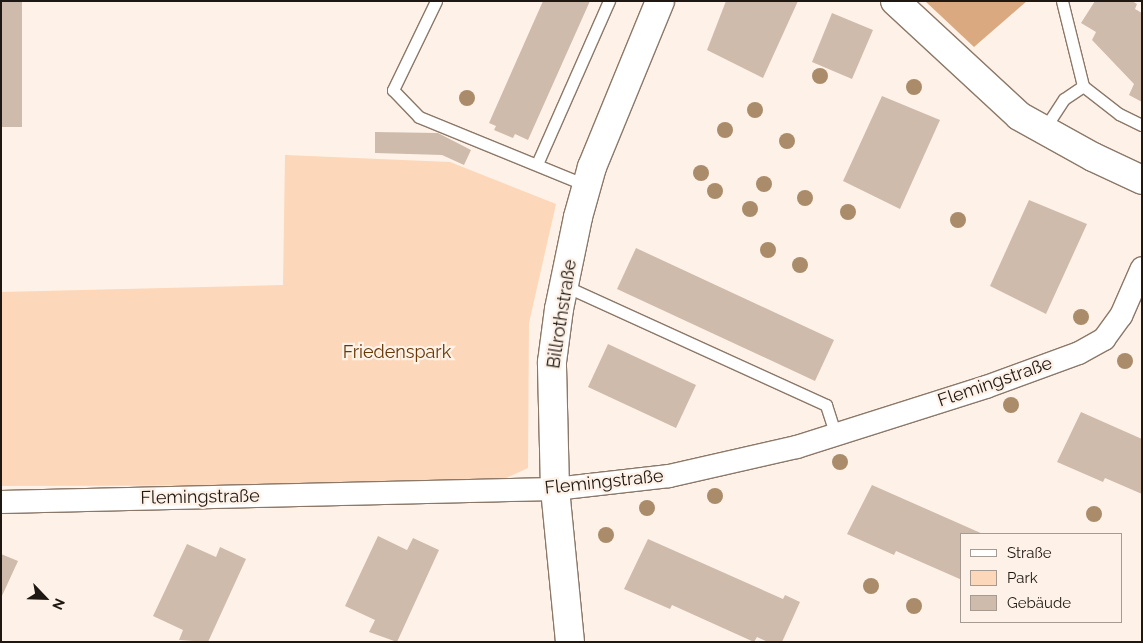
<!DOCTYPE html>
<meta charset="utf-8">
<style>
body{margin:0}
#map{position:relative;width:1143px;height:643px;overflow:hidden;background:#fef2e8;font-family:Raleway,sans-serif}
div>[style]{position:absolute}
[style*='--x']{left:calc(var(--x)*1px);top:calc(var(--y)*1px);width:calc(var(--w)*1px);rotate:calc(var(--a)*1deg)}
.green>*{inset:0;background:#fdd7b9}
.forest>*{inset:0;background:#daa980}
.building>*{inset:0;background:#cfbbab}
.roads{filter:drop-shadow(1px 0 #8b7869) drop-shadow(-1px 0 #8b7869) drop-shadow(0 1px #8b7869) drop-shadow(0 -1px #8b7869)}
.service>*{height:11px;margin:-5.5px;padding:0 5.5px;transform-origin:5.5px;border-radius:5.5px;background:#fff}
.minor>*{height:22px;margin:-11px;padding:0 11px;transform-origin:11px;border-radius:11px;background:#fff}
.tertiary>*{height:28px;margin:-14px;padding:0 14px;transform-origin:14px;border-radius:14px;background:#fff}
.trees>*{width:16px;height:16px;margin:-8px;border-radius:50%;background:#aa8c6b}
span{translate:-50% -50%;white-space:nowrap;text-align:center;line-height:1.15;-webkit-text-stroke:4.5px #fef2e8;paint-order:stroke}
.street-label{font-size:18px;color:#1f1812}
.park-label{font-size:18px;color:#663805}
.frame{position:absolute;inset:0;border:2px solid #1f1812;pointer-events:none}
.legend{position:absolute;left:960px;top:533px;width:162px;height:90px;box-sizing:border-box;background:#fef2e8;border:1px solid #a59b92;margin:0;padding:6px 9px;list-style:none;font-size:15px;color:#1f1812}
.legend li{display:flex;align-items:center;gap:10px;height:25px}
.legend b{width:25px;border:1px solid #a59b92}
.north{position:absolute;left:20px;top:573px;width:50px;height:50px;-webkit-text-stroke:4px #fef2e8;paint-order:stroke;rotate:114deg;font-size:14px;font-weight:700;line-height:20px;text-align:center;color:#1f1812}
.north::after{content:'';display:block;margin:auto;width:18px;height:22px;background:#1f1812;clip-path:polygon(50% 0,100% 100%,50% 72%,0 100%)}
</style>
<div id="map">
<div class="green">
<i style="clip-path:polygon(285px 155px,450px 162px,556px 204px,529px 323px,528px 468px,504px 479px,358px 485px,1px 486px,1px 292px,283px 285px)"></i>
</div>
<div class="forest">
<i style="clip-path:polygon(925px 1px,1027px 1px,974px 47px)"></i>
</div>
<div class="building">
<i style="clip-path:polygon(1px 1px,22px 1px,22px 127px,1px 127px)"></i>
<i style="clip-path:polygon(543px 1px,590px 1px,528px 140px,515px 134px,513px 138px,494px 130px,496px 126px,489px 123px)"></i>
<i style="clip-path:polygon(726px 1px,798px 1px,763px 78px,707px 50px)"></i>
<i style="clip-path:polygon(1095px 1px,1132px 1px,1137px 4px,1135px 9px,1142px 13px,1142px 102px,1129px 95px,1134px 84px,1092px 40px,1096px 32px,1081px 23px)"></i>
<i style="clip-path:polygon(832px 13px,873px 30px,852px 79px,812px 62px)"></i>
<i style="clip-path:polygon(882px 96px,940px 120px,900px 209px,843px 181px)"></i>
<i style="clip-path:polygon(375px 132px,438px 133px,471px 150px,464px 165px,442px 155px,375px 153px)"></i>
<i style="clip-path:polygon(1029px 200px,1087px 224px,1046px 314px,990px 286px)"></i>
<i style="clip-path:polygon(636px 248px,834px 340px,815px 381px,617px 289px)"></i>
<i style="clip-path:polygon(608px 344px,696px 385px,676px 428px,588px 387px)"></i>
<i style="clip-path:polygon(1081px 412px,1142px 439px,1142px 494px,1105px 478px,1103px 482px,1057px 462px)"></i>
<i style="clip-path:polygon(872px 485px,983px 534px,962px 534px,962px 580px,896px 551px,894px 555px,847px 534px)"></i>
<i style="clip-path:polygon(378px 536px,407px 550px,413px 538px,439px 550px,397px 642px,369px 632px,375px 620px,345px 606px)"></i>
<i style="clip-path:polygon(648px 539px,783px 599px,785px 595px,800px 602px,782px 642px,768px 642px,757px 637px,754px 642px,672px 605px,670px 609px,624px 589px)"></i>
<i style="clip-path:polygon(187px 544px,216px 557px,220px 547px,246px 559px,208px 642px,179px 640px,183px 630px,153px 616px)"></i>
<i style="clip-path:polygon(1px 554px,18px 561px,1px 598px)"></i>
</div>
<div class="roads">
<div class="service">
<i style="--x:436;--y:1;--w:99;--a:115.8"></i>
<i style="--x:393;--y:90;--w:37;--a:46"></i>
<i style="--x:419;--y:117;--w:180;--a:22.2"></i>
<i style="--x:1062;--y:1;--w:88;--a:76.1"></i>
<i style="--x:1083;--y:86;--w:46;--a:37.9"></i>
<i style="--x:1119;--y:114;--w:25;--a:26"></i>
<i style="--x:1043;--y:131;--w:38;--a:-57"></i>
<i style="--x:1064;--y:99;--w:23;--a:-34"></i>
<i style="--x:537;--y:164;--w:178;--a:-66.2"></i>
<i style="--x:565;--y:286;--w:287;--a:24.5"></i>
<i style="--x:826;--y:405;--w:32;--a:72"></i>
</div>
<div class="minor">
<i style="--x:1;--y:502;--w:554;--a:-1.34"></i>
<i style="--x:555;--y:489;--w:115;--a:-6.5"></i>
<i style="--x:669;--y:476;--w:131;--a:-12.8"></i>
<i style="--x:797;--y:447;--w:198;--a:-17.6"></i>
<i style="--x:986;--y:387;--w:99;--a:-20.1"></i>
<i style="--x:1079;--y:353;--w:29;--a:-29"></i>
<i style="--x:1104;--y:339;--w:29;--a:-54"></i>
<i style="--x:1121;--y:316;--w:52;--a:-66.4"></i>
</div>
<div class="tertiary">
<i style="--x:895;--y:1;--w:169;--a:42.8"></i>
<i style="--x:1019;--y:116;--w:85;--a:29"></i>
<i style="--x:1093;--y:157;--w:54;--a:25.1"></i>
<i style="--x:570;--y:642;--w:154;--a:-95.6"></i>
<i style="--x:555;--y:489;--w:127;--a:-91.4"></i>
<i style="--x:552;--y:362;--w:53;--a:-82.5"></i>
<i style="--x:559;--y:309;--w:94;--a:-78.3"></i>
<i style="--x:578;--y:217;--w:52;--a:-74.4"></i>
<i style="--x:592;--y:167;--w:179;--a:-67.7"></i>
</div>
</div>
<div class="trees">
<i style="left:820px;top:76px"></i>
<i style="left:914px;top:87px"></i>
<i style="left:467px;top:98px"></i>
<i style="left:755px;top:110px"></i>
<i style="left:725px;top:130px"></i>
<i style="left:787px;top:141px"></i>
<i style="left:701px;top:173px"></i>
<i style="left:764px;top:184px"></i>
<i style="left:715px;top:191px"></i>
<i style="left:805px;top:198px"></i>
<i style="left:750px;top:209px"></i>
<i style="left:848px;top:212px"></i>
<i style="left:958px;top:220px"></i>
<i style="left:768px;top:250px"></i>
<i style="left:800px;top:265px"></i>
<i style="left:1081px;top:317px"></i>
<i style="left:1125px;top:361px"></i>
<i style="left:1011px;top:405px"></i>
<i style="left:840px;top:462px"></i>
<i style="left:715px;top:496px"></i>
<i style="left:647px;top:508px"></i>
<i style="left:1094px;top:514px"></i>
<i style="left:606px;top:535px"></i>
<i style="left:871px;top:586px"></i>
<i style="left:914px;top:606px"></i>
</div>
<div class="street-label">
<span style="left:562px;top:314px;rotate:-81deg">Billrothstraße</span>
<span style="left:995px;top:382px;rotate:-19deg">Flemingstraße</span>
<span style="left:604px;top:482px;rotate:-6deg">Flemingstraße</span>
<span style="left:200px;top:497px;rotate:-1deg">Flemingstraße</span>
</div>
<div class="park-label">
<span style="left:397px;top:352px">Friedenspark</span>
</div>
<div class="frame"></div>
<ul class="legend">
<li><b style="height:6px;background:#fff"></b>Straße</li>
<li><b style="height:14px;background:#fdd7b9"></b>Park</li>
<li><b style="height:14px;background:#cfbbab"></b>Gebäude</li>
</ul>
<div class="north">N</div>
</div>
